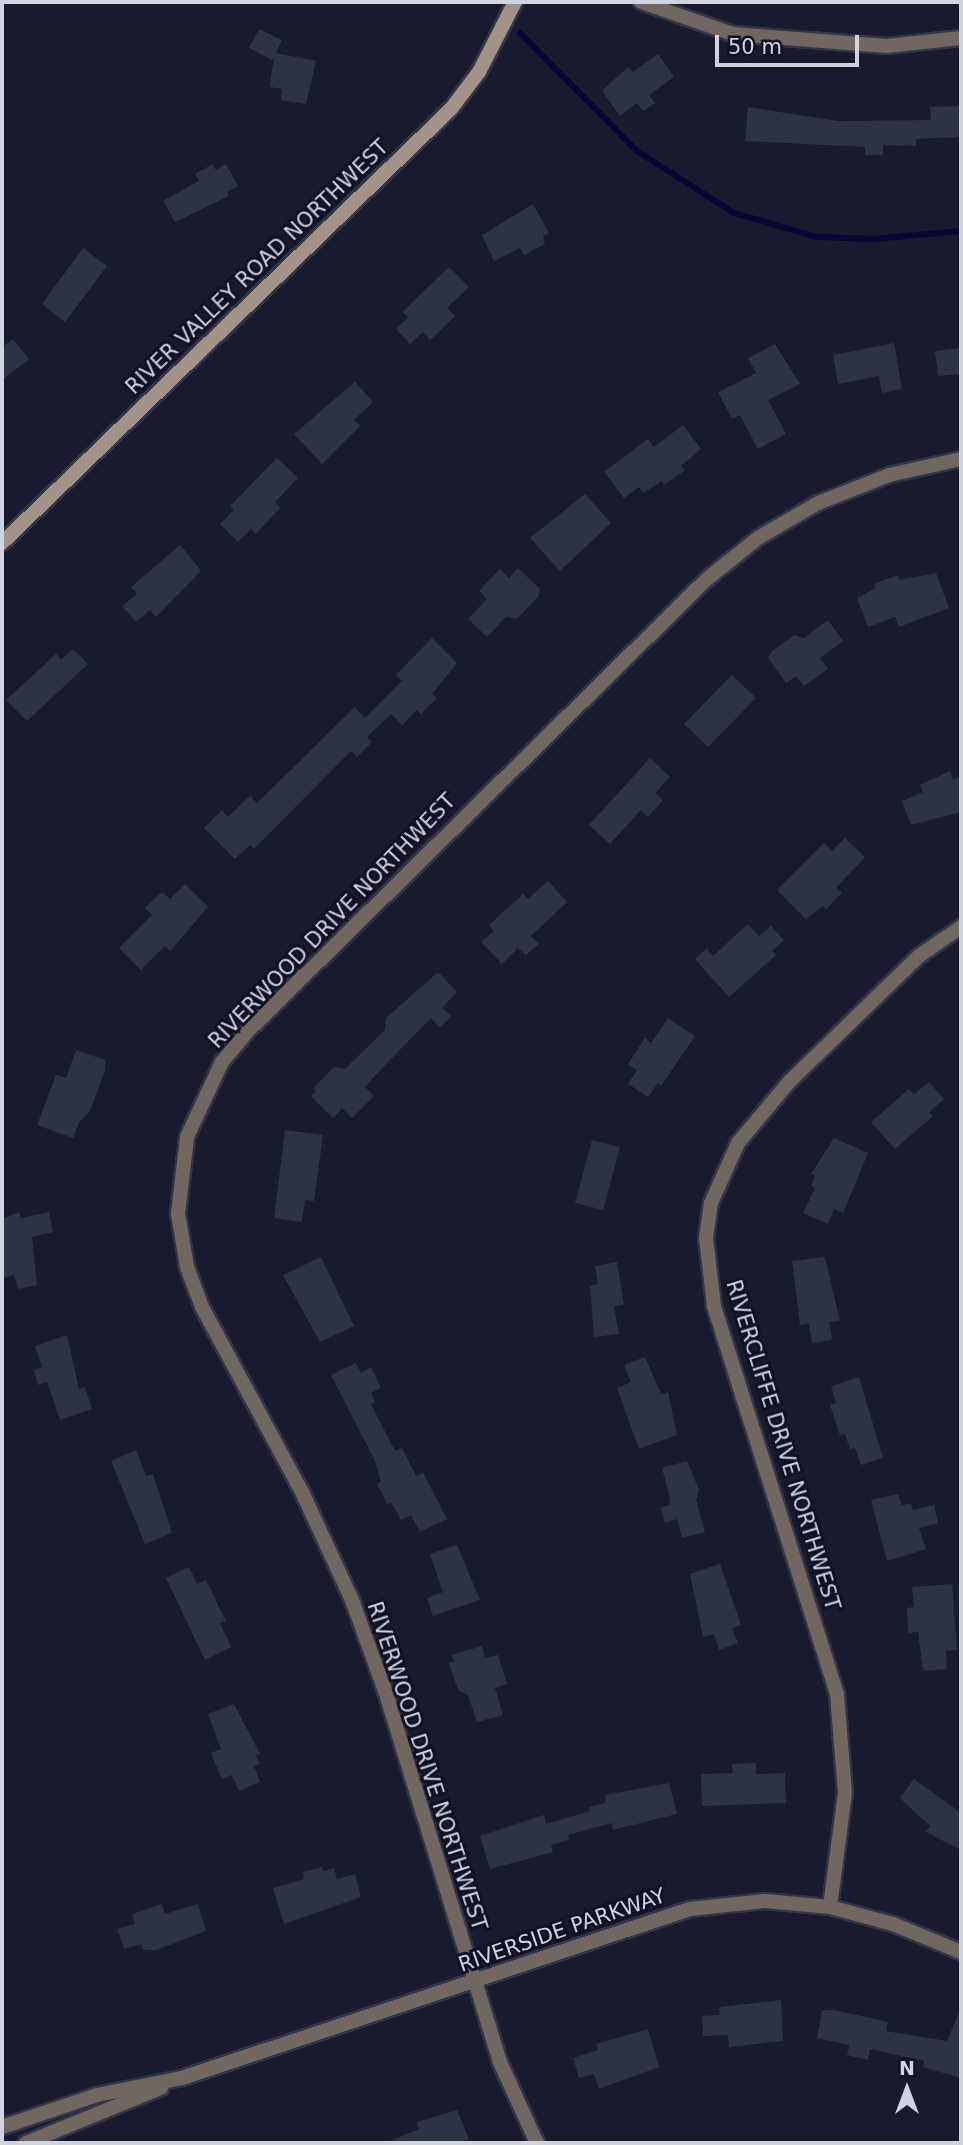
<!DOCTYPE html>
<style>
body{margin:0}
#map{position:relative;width:963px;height:2145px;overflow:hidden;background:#181b2e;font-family:"DejaVu Sans",sans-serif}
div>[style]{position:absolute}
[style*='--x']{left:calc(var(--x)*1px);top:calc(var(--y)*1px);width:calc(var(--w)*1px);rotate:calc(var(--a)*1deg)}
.stream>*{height:6px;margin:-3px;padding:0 3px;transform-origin:3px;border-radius:3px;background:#080434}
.building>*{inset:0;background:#2e3246}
.roads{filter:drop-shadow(2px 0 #323547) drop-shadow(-2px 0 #323547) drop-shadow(0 2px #323547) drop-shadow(0 -2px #323547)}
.street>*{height:14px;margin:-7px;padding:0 7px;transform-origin:7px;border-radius:7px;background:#716760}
.secondary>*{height:14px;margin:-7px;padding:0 7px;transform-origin:7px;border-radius:7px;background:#a29287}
span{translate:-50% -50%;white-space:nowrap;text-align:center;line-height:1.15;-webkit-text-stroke:6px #0f1224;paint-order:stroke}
.street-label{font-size:21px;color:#d0d4e1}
.frame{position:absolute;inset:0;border:4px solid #d0d4e1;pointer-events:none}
.north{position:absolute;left:872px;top:2054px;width:70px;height:70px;-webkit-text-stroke:5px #0f1224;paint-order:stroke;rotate:0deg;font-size:19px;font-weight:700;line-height:28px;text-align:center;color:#d0d4e1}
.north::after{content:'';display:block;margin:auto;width:24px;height:32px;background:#d0d4e1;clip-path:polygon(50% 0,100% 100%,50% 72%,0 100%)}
.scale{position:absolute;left:715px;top:35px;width:144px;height:32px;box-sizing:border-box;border:4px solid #d0d4e1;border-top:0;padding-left:9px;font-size:21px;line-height:24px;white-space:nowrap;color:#d0d4e1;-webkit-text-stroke:5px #0f1224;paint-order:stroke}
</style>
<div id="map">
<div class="stream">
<i style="--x:520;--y:33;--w:166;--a:45.2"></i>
<i style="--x:637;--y:151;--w:115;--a:32.6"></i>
<i style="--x:734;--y:213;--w:86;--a:16.1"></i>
<i style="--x:817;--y:237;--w:57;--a:2"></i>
<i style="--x:874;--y:239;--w:87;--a:-5.3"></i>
</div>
<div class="building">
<i style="clip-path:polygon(259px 29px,282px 40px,276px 53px,316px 61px,306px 104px,281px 100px,282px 89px,270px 87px,274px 56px,272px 60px,249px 48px)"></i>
<i style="clip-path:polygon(658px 54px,674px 77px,649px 95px,655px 103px,643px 111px,637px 103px,620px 116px,602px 91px,628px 67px,633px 72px)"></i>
<i style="clip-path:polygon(960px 106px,961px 137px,916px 139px,916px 146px,883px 145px,883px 155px,865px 155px,865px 147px,745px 141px,748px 107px,838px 121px,931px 120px,930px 107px)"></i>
<i style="clip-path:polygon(213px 164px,216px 170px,226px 164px,238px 186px,227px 192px,229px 196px,175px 222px,163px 201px,199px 181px,195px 174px)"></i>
<i style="clip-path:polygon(533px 204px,549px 233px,543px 236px,545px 244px,524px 255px,520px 248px,494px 261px,482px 235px)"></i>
<i style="clip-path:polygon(83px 248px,107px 266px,65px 322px,42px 304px)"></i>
<i style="clip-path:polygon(449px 267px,469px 287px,447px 308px,455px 316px,430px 340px,423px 332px,410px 344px,396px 329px,408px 317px,402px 312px)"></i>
<i style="clip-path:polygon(13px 339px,29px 359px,2px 380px,2px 347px)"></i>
<i style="clip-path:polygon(894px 343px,902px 389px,882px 393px,879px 376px,838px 384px,833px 355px)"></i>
<i style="clip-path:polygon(775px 344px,800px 384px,768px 400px,786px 434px,758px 449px,740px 415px,732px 419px,718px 392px,756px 373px,748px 358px)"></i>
<i style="clip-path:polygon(961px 348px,961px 374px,938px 376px,935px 351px)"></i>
<i style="clip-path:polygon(355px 382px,373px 402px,354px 420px,360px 426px,322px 464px,294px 434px)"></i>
<i style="clip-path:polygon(683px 425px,701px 449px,681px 466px,685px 470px,664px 485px,662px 481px,643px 493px,639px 487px,624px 498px,604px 472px,648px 439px,654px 447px)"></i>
<i style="clip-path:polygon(277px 458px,298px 478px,275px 502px,280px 508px,256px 534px,251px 529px,238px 542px,220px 524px,234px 510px,230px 506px)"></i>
<i style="clip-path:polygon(585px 494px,611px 523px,560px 571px,530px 538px)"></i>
<i style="clip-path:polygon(180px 545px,201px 571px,156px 617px,150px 610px,136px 622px,122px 606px,137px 594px,131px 587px)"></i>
<i style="clip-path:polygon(518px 568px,540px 589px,538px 597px,517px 619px,506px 617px,487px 637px,468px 619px,487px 599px,479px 591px,500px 569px,509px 578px)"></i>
<i style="clip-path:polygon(936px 573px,949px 608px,899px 627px,895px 617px,868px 627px,857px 598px,876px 588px,874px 584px,897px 575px,899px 580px)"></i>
<i style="clip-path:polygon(828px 620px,843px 641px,820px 658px,828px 669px,804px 686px,796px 676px,786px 683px,768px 658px,771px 652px,794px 635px,804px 638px)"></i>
<i style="clip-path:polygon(432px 638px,457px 663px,432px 694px,437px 698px,421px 714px,417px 710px,402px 725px,391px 714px,367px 737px,372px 742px,357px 757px,351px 751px,254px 849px,250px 845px,235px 859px,204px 828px,222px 810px,228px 817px,250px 796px,257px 803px,355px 707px,365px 718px,402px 681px,396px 675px)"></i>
<i style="clip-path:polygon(73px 649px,88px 664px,27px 721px,6px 700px,56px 654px,61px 660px)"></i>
<i style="clip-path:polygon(732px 675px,756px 698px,708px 747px,684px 724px)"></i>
<i style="clip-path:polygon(650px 758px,670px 777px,655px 793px,663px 800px,648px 817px,641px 810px,610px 844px,589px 825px)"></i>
<i style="clip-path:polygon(950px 771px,953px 780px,961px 777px,961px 812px,911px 825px,902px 801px,923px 792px,920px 785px)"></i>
<i style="clip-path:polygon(845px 838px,865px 857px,836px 888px,842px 893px,826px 909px,823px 906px,806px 919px,777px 890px,824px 843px,832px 851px)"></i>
<i style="clip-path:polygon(548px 881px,567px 902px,531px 936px,539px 944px,526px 955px,518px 948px,502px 964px,481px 942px,494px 931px,489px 925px,523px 894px,528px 899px)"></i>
<i style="clip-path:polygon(185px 884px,208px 907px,170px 951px,165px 946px,141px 970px,119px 948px,152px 915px,145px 908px,162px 892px,170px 899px)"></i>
<i style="clip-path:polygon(748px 924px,759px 936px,771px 926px,784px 940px,772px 951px,776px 955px,729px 997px,695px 959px,707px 948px,713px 956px)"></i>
<i style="clip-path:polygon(438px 972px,457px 992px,442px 1008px,451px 1016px,440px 1028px,431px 1018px,384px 1066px,365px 1087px,374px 1096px,352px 1118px,342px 1108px,333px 1118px,311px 1096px,316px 1091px,313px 1088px,334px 1067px,345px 1069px,385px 1030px,386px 1018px)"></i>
<i style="clip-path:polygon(668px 1018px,695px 1036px,661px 1086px,658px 1083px,648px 1097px,628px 1084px,637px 1070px,628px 1064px,645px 1038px,651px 1043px)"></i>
<i style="clip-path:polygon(76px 1050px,105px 1060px,105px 1070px,90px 1111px,79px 1122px,73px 1138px,37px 1125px,56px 1075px,66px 1078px)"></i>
<i style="clip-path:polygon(929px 1082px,944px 1099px,929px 1112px,933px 1116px,895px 1149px,871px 1122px,909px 1089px,914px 1094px)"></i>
<i style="clip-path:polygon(285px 1130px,323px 1135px,314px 1201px,305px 1200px,302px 1222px,274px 1218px)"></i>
<i style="clip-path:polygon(834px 1138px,868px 1153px,843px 1213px,834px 1209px,828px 1224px,803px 1213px,815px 1188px,811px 1186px,815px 1176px,811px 1174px)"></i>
<i style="clip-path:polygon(592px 1140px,620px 1147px,603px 1210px,575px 1203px)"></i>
<i style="clip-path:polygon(19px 1212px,21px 1218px,49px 1212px,53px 1232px,32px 1237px,37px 1285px,18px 1289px,14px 1275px,2px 1278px,2px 1219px)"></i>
<i style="clip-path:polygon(321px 1257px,354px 1326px,320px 1342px,283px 1275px)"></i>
<i style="clip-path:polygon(825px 1257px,840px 1321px,829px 1322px,832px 1340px,812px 1343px,809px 1324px,800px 1325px,792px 1261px)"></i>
<i style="clip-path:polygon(617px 1262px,624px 1305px,614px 1306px,619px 1334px,594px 1337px,590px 1286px,598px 1284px,595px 1266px)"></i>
<i style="clip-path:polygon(67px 1335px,79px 1389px,85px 1387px,92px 1409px,60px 1420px,47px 1382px,38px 1385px,34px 1370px,42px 1367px,35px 1346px)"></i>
<i style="clip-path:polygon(645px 1357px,661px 1394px,668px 1392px,677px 1435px,639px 1449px,617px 1388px,631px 1382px,624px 1365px)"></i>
<i style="clip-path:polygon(356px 1363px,361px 1373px,371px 1367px,381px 1388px,371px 1393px,375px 1402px,371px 1404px,395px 1451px,402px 1448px,416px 1476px,423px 1473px,447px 1519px,420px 1532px,411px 1515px,401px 1520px,391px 1502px,387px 1504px,377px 1484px,381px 1482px,375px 1461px,331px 1375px)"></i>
<i style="clip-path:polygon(859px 1377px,883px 1458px,861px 1465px,855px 1448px,850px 1449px,845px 1434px,840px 1435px,830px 1405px,836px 1403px,831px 1386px)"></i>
<i style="clip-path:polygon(136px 1450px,146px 1476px,153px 1474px,172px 1533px,145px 1544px,111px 1461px)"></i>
<i style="clip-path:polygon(687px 1461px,699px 1490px,696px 1500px,705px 1532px,682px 1538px,677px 1519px,665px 1523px,661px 1508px,669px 1505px,670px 1498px,662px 1468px)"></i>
<i style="clip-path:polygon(898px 1494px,902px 1505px,911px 1504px,913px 1510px,934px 1505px,938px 1523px,919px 1528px,926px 1549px,887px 1561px,871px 1500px)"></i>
<i style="clip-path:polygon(457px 1545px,480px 1600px,433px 1616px,427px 1598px,443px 1592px,430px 1554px)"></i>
<i style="clip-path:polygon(720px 1564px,741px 1625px,732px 1628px,738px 1643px,719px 1650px,714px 1634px,703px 1637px,690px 1574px)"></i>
<i style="clip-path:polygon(189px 1567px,197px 1584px,206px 1580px,226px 1621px,220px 1623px,231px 1647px,205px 1660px,166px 1578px)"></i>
<i style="clip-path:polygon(952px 1584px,957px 1650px,946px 1651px,947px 1669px,923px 1671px,918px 1632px,908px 1633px,907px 1608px,914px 1607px,912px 1587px)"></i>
<i style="clip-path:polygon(482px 1646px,485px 1658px,498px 1655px,507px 1684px,495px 1688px,503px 1715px,477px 1722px,468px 1695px,458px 1690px,449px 1663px,454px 1661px,452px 1655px)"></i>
<i style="clip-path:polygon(234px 1704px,260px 1754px,256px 1755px,260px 1764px,254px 1766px,260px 1782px,239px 1791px,232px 1775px,222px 1779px,211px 1753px,221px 1749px,208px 1714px)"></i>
<i style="clip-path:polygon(756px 1763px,756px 1774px,785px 1773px,786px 1803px,702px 1806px,701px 1774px,733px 1773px,732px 1764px)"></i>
<i style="clip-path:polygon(914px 1779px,961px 1813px,961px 1850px,926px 1832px,930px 1826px,900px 1798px)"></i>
<i style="clip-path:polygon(669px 1783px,677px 1814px,613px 1830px,612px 1823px,568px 1835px,569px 1840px,551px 1845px,553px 1852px,490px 1869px,480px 1836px,544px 1815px,546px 1824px,590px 1811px,589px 1807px,606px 1803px,605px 1795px)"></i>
<i style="clip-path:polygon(322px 1867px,323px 1871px,334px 1868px,337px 1879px,355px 1874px,361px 1897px,284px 1924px,273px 1888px,304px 1879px,303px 1872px)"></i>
<i style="clip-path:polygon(162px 1904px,165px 1914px,198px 1904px,206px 1931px,156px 1950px,144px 1950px,141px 1944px,124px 1949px,117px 1929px,135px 1924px,132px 1914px)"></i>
<i style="clip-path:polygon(781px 2000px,783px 2041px,729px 2047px,728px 2035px,703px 2036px,702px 2016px,720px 2015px,719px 2007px)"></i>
<i style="clip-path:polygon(961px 2008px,961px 2078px,923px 2067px,924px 2061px,870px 2049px,868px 2060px,847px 2055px,849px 2045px,817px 2038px,822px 2010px,834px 2010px,888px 2022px,886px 2031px,947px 2041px)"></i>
<i style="clip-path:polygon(648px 2029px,659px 2067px,599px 2089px,594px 2074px,579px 2078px,573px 2058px,598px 2050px,596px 2044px)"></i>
<i style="clip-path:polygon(457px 2110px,469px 2139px,459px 2143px,385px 2143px,419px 2129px,417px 2122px)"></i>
</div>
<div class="roads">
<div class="street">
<i style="--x:641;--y:2;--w:97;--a:19.2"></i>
<i style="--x:733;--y:34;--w:154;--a:4.5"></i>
<i style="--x:887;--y:46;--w:74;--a:-6.2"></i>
<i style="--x:830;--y:1907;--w:115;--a:-82.5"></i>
<i style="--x:845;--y:1793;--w:99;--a:-94.6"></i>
<i style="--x:837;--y:1694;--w:407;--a:-107.6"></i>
<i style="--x:714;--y:1306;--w:68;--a:-96.7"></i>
<i style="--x:706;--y:1238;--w:35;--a:-82"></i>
<i style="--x:711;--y:1203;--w:66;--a:-65.8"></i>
<i style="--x:738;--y:1143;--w:80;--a:-50.1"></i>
<i style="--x:789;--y:1082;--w:181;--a:-44.1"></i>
<i style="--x:919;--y:956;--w:51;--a:-34.6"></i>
<i style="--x:2;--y:2127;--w:100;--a:-18.6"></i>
<i style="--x:97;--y:2095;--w:87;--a:-11.3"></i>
<i style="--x:182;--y:2078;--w:535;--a:-18.4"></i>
<i style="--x:690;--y:1909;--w:75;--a:-6.1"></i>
<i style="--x:765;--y:1901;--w:65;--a:5.3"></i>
<i style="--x:830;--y:1907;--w:65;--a:15.1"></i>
<i style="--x:893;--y:1924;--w:74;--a:22.4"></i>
<i style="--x:26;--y:2143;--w:146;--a:-22.2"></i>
<i style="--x:537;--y:2143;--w:89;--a:-114.6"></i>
<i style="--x:500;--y:2062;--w:392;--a:-107.2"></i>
<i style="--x:384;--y:1688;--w:94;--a:-110"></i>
<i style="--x:352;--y:1600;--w:119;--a:-114.8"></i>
<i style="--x:302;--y:1492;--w:210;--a:-118.4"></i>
<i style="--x:202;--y:1307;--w:43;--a:-110.6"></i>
<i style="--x:187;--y:1267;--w:54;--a:-99.6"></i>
<i style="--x:178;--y:1214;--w:78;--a:-83.3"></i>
<i style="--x:187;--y:1137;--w:83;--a:-65"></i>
<i style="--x:222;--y:1062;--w:38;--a:-50"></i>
<i style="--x:246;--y:1033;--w:647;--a:-44.56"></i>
<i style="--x:707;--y:579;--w:65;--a:-38.8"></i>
<i style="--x:758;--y:538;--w:69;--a:-30.3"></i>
<i style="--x:818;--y:503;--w:76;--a:-21.5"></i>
<i style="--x:889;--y:475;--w:74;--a:-12.5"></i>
</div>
<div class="secondary">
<i style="--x:2;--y:543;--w:624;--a:-44.03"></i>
<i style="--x:451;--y:109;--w:46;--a:-52.9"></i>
<i style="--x:479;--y:72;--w:79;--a:-62.8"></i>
</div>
</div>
<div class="street-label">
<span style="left:257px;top:267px;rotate:-44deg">RIVER VALLEY ROAD NORTHWEST</span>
<span style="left:332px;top:921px;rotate:-46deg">RIVERWOOD DRIVE NORTHWEST</span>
<span style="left:783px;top:1445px;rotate:73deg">RIVERCLIFFE DRIVE NORTHWEST</span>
<span style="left:427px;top:1766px;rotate:72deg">RIVERWOOD DRIVE NORTHWEST</span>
<span style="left:562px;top:1930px;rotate:-19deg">RIVERSIDE PARKWAY</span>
</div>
<div class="frame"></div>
<div class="north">N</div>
<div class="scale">50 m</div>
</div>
